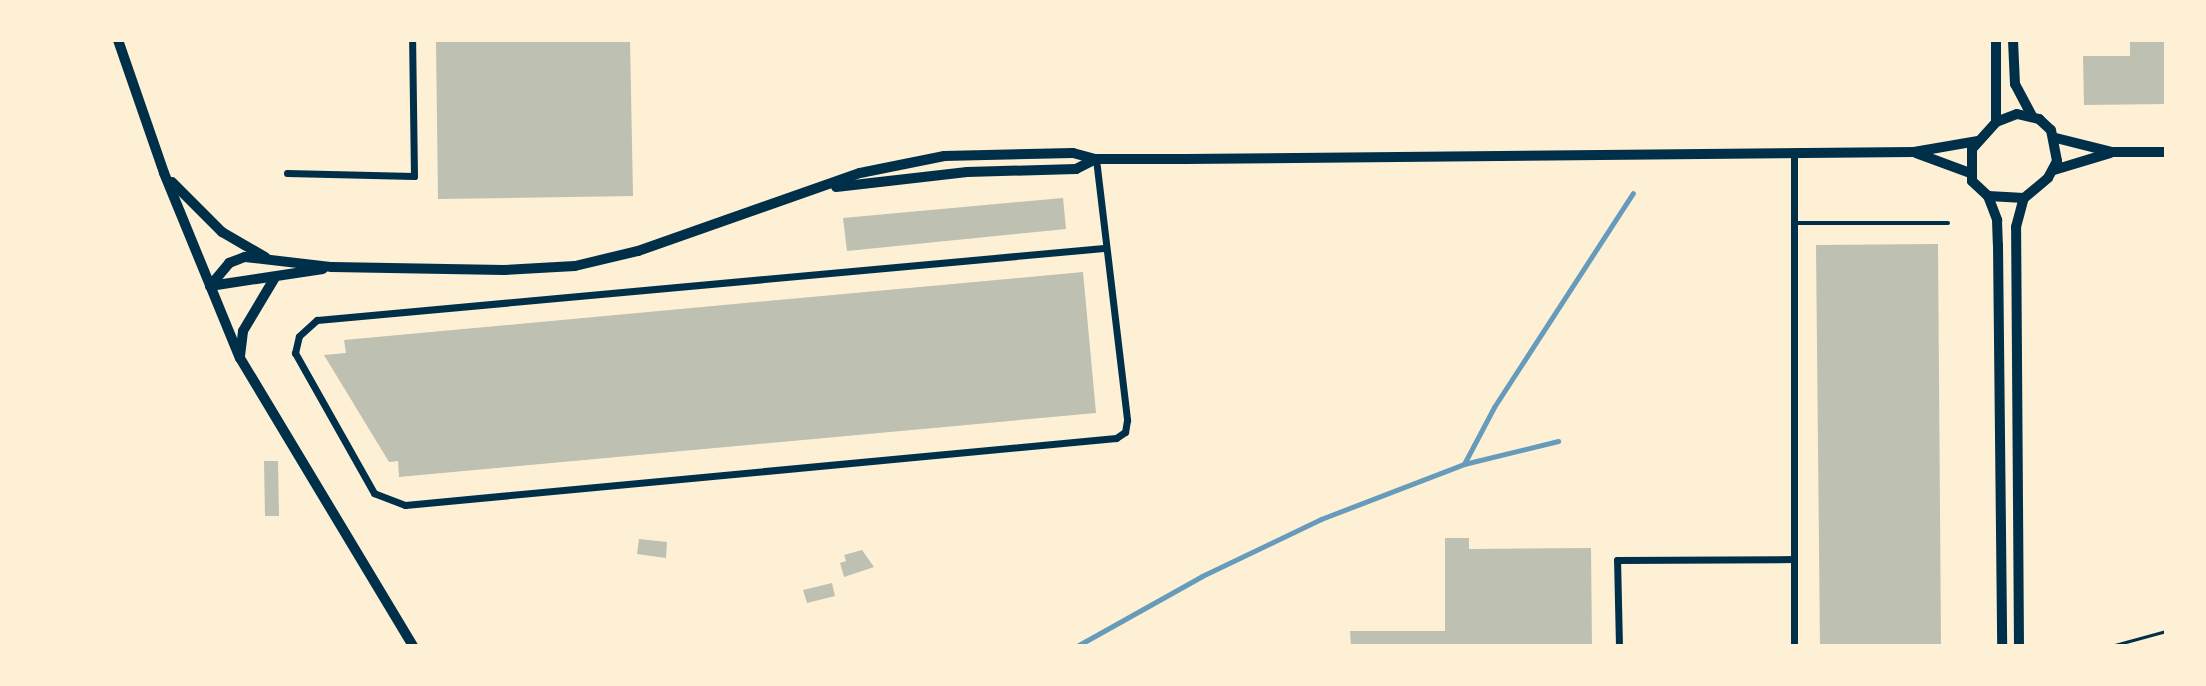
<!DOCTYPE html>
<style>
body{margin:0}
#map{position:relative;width:2206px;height:686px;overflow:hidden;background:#fdf0d5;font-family:Quicksand,sans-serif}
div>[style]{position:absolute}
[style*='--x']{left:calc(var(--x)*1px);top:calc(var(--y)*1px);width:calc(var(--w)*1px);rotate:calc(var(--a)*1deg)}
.stream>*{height:5px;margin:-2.5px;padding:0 2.5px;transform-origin:2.5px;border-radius:2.5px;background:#669bbc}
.building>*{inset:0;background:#bec0b2}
.path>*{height:3px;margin:-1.5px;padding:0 1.5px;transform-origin:1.5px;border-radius:1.5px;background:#003049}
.service>*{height:4px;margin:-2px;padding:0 2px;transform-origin:2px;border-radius:2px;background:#003049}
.minor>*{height:7px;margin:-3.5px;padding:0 3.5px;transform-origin:3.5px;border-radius:3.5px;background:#003049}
.secondary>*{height:10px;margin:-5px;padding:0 5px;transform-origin:5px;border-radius:5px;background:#003049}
span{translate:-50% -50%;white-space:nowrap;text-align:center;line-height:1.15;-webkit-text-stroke:8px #fdf0d5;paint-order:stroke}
.frame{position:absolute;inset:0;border:42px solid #fdf0d5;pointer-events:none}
</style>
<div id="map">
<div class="stream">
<i style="--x:1464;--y:464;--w:97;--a:-13.7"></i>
<i style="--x:1077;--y:646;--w:143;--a:-29.2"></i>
<i style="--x:1202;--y:576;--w:132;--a:-25.6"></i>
<i style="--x:1321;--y:519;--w:153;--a:-21"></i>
<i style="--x:1464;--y:464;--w:64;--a:-62.2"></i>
<i style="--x:1494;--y:407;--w:255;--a:-57"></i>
</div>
<div class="building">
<i style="clip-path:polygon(436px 40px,630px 40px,633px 196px,438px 199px)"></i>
<i style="clip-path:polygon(2130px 40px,2166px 40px,2166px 104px,2084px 105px,2083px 56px,2130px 56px)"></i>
<i style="clip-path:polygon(1063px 198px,1066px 229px,847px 251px,843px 218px)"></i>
<i style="clip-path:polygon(1938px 244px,1941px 646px,1820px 646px,1816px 245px)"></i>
<i style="clip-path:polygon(1083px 272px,1096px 413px,399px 477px,398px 461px,389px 462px,324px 355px,346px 353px,344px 340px)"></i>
<i style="clip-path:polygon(264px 461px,278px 461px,279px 516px,265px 516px)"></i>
<i style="clip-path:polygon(1445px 538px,1469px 538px,1469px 549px,1591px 548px,1592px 646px,1351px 646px,1350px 631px,1445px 631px)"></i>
<i style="clip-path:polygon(639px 539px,667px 542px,666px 558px,637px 554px)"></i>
<i style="clip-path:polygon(862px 550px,874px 567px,844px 577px,840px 563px,846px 561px,844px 555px)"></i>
<i style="clip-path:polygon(832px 583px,835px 596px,807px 603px,803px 590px)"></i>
</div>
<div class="path">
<i style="--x:2111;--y:646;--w:57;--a:-15.3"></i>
</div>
<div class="service">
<i style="--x:1794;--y:223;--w:154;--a:0"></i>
</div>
<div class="minor">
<i style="--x:1794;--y:153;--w:493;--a:90"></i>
<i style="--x:1096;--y:159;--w:263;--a:83.2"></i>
<i style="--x:1127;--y:420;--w:12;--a:99"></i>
<i style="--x:1125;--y:432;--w:11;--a:146"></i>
<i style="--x:1116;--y:438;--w:714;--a:174.62"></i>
<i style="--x:405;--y:505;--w:33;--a:-159"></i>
<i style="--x:374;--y:493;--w:161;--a:-119.4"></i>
<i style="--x:295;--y:353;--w:17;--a:-77"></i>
<i style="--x:299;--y:336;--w:24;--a:-42"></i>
<i style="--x:317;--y:320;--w:790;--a:-5.23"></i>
<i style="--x:287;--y:173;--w:127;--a:1.4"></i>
<i style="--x:414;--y:176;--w:136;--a:-90.8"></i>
<i style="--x:1619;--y:646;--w:86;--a:-91.3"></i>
<i style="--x:1617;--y:560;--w:177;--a:-0.3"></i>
</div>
<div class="secondary">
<i style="--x:118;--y:40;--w:141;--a:70.9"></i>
<i style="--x:164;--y:173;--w:200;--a:67.7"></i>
<i style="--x:240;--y:358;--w:336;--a:59"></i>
<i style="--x:2013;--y:40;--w:44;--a:87.4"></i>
<i style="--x:2015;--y:84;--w:36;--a:62"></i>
<i style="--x:2017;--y:114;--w:23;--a:13"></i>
<i style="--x:2039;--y:119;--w:16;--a:43"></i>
<i style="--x:2051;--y:130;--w:32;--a:79"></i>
<i style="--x:2057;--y:161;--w:19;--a:118"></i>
<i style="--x:2048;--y:178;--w:31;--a:140"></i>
<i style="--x:2024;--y:198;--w:36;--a:-177"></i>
<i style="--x:1988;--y:196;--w:22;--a:-137"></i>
<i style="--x:1972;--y:181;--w:32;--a:-90"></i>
<i style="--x:1972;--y:149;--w:36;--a:-48"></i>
<i style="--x:1996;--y:122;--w:22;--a:-21"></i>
<i style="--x:1996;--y:122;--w:82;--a:-90"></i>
<i style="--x:2056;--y:138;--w:58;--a:14"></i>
<i style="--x:2112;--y:152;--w:54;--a:0"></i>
<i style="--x:1916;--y:153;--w:58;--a:20.3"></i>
<i style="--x:2054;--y:170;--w:59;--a:-16.9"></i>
<i style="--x:172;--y:182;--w:71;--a:45"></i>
<i style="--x:222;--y:232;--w:50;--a:30.2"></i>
<i style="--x:836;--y:187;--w:132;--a:-6.5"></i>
<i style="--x:967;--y:172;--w:109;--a:-1.6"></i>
<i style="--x:1076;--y:169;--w:22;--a:-27"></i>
<i style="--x:1988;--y:196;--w:26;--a:69"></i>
<i style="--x:1997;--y:220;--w:25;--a:88"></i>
<i style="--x:1998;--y:245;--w:401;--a:89.4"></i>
<i style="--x:210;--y:286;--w:30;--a:-50"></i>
<i style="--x:229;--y:263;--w:17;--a:-21"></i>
<i style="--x:245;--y:257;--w:88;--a:6.6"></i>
<i style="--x:332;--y:267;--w:172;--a:1"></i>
<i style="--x:504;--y:270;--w:71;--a:-3.2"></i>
<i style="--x:575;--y:266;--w:65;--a:-13.4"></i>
<i style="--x:638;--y:251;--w:235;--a:-19.4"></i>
<i style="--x:860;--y:173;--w:86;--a:-11.4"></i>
<i style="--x:944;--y:156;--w:129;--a:-1.3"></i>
<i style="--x:1073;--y:153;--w:24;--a:15"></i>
<i style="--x:1096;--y:159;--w:89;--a:0"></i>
<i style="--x:1185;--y:159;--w:729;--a:-0.55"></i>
<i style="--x:1914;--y:152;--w:65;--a:-9.8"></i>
<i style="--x:210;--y:286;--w:114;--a:-8.6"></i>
<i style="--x:240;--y:356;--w:25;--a:-83"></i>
<i style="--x:243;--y:331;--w:61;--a:-59.2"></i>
<i style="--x:2019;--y:646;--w:419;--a:-90.4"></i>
<i style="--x:2016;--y:227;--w:30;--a:-75"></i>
</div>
<div class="frame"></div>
</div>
